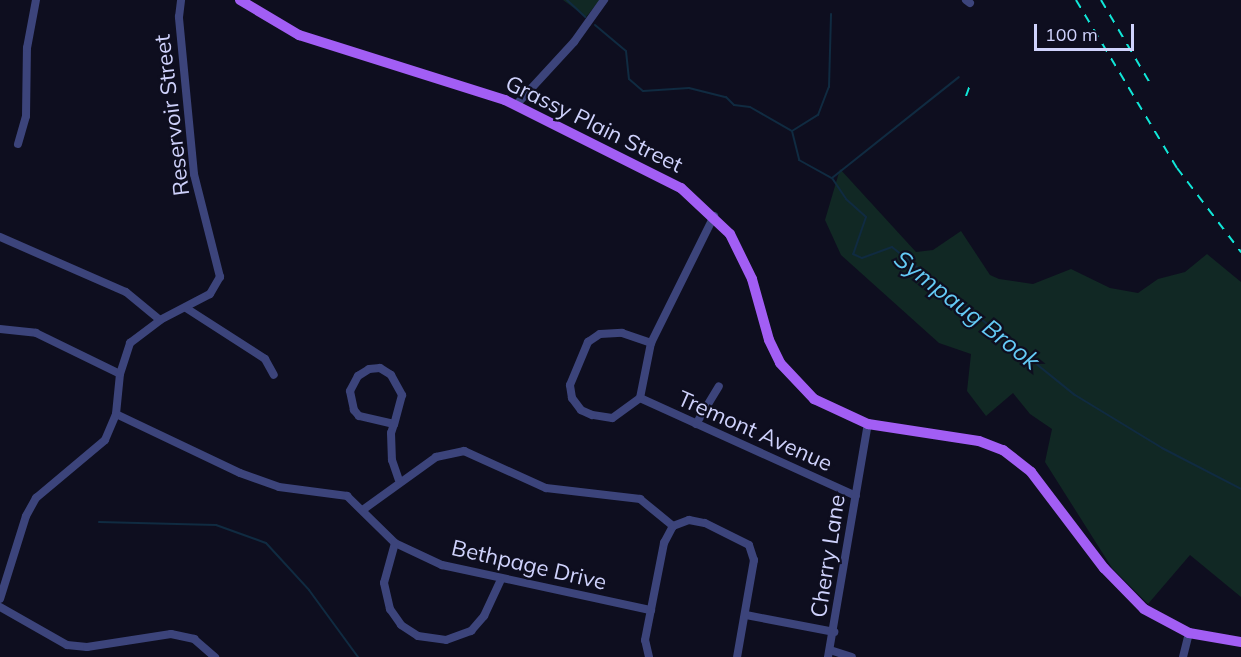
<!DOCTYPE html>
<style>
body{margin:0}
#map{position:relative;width:1241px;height:657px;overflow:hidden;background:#0e0e1f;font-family:Mulish,sans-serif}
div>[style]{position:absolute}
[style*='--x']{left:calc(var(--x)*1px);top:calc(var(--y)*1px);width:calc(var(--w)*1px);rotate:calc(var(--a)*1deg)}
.green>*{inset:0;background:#112824}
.stream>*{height:2px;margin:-1px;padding:0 1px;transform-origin:1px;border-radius:1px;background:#102b41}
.minor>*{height:8px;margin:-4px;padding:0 4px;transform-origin:4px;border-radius:4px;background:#3c447b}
.major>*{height:10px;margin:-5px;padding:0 5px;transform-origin:5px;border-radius:5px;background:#a25ef4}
.rail>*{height:2px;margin-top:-1px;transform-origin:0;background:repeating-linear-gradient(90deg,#10e7d8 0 9px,transparent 0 17px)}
span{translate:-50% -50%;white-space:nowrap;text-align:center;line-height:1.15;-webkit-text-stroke:4.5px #0e0e1f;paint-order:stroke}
.street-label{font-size:22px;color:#cfd2fc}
.water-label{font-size:24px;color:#64caf5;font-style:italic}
.scale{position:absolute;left:1034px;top:24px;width:100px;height:27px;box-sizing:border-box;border:3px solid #cfd2fc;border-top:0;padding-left:8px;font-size:18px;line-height:21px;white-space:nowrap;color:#cfd2fc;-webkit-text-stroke:4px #0e0e1f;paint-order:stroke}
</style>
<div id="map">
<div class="green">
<i style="clip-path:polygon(563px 0,600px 0,586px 17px)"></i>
<i style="clip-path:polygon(840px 169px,916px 252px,933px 250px,961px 231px,990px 275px,999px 279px,1033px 284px,1071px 269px,1110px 288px,1138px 293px,1158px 279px,1185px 272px,1207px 254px,1241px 282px,1241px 597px,1190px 555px,1148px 604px,1112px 568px,1045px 462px,1052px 429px,1030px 414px,1013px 393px,986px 416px,967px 391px,971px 354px,939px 343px,841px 255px,825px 220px)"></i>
</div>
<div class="stream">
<i style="--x:567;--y:0;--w:25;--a:43"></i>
<i style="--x:595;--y:25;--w:40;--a:40"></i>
<i style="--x:626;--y:51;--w:28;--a:84"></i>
<i style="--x:629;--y:79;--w:18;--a:41"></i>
<i style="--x:643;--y:91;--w:46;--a:-3.7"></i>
<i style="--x:689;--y:88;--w:38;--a:14"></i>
<i style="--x:726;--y:97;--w:11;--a:45"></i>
<i style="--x:734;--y:105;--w:16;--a:7"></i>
<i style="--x:750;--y:107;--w:48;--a:29.7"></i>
<i style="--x:792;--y:131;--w:30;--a:76"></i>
<i style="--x:799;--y:160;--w:38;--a:29"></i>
<i style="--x:832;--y:178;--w:25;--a:56"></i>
<i style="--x:846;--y:199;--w:27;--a:42"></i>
<i style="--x:866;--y:217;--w:39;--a:109"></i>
<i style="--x:853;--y:254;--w:10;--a:24"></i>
<i style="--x:862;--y:258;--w:32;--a:-20"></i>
<i style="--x:892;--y:247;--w:235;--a:39"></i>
<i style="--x:1075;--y:395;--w:102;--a:31.3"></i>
<i style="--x:1162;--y:448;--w:89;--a:27.4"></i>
<i style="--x:792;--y:131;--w:31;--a:-32"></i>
<i style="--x:818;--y:115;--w:30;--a:-69"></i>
<i style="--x:829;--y:87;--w:73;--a:-88.4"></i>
<i style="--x:832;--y:178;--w:162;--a:-38.5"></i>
<i style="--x:99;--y:522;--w:117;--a:1.5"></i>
<i style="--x:216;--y:525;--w:53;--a:19.8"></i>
<i style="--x:266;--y:543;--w:64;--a:47.5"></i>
<i style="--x:309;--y:590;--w:83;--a:53.8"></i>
</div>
<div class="minor">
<i style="--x:966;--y:0;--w:5;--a:37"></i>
<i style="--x:516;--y:105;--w:86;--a:-47.4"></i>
<i style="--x:574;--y:42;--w:52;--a:-54.5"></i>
<i style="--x:18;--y:144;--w:29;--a:-74"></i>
<i style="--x:26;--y:116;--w:68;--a:-89.2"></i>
<i style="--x:27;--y:48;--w:49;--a:-79.4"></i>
<i style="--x:0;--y:237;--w:137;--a:23.6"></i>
<i style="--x:126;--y:292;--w:44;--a:39.5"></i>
<i style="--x:186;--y:308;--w:94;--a:32.8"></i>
<i style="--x:265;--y:359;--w:18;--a:61"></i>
<i style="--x:0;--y:329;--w:36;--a:6"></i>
<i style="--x:36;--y:333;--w:93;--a:26"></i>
<i style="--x:640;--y:398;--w:237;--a:24.4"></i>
<i style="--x:640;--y:398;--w:34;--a:144"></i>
<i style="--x:612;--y:418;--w:20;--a:-171"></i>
<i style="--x:592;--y:415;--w:12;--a:-156"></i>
<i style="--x:581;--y:410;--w:15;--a:-127"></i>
<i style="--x:572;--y:398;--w:13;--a:-99"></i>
<i style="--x:570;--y:385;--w:47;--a:-67.3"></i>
<i style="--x:588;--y:342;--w:14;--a:-34"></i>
<i style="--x:600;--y:334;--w:22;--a:-3"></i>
<i style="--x:622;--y:333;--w:31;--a:19"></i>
<i style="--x:640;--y:398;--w:56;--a:-78.7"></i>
<i style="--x:651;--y:343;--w:142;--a:-63.6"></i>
<i style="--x:116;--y:414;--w:137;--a:25.4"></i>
<i style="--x:240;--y:473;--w:41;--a:19.7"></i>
<i style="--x:279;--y:487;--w:69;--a:7.5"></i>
<i style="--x:347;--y:496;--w:67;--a:44.4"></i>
<i style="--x:395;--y:543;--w:52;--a:25.1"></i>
<i style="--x:442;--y:565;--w:214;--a:12.2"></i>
<i style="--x:394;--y:424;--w:36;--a:-167"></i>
<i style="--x:359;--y:416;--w:8;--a:-130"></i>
<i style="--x:354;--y:410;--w:19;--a:-102"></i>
<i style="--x:350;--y:391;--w:17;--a:-62"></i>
<i style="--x:358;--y:376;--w:13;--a:-32"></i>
<i style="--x:369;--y:369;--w:11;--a:-5"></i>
<i style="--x:380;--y:368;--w:13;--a:32"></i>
<i style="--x:391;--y:375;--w:23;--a:61"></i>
<i style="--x:402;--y:395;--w:30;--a:105"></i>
<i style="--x:394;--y:424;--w:9;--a:108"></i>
<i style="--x:391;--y:433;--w:27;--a:88"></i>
<i style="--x:392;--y:460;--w:21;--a:71"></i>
<i style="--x:696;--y:424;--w:44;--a:-58.8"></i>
<i style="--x:364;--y:509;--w:89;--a:-35.8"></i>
<i style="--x:436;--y:457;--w:29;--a:-12"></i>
<i style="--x:464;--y:451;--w:90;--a:24.3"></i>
<i style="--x:546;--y:488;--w:95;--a:6.7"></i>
<i style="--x:640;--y:499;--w:43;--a:39.3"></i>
<i style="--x:395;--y:543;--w:41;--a:105.4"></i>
<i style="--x:384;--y:583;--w:27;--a:77"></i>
<i style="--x:390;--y:609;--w:19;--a:55"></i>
<i style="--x:401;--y:625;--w:20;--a:33"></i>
<i style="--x:418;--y:636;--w:28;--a:8"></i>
<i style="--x:446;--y:640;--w:27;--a:-20"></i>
<i style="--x:471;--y:631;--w:20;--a:-49"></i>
<i style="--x:484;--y:616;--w:38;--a:-65"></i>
<i style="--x:0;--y:599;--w:87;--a:-72.6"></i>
<i style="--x:26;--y:516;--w:21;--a:-61"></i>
<i style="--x:36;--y:498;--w:90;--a:-40"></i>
<i style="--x:105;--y:440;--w:28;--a:-67"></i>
<i style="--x:116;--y:414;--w:40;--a:-84.3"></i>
<i style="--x:120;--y:374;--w:33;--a:-72"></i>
<i style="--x:130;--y:343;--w:38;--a:-37"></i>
<i style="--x:160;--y:320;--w:56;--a:-27.5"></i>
<i style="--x:210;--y:294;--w:20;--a:-60"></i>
<i style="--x:220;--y:277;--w:106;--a:-104.2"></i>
<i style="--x:194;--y:174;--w:158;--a:-95.5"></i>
<i style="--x:179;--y:17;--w:17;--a:-83"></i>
<i style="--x:0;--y:607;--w:77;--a:29.6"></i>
<i style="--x:67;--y:645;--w:20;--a:6"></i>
<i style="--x:87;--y:647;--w:85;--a:-8.8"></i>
<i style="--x:171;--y:634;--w:24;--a:12"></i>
<i style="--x:194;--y:639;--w:28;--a:41"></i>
<i style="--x:746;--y:615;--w:90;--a:10.9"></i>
<i style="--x:830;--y:650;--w:23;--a:18"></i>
<i style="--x:649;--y:657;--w:17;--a:-103"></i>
<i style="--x:645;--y:640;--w:99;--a:-78.9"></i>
<i style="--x:664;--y:543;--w:19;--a:-62"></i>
<i style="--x:673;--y:526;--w:17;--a:-21"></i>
<i style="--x:689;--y:520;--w:16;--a:11"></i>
<i style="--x:705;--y:523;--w:49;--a:26.6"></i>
<i style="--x:749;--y:545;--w:16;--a:72"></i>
<i style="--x:754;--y:560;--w:98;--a:99.9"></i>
<i style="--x:828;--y:657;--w:236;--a:-80.3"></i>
<i style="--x:1183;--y:657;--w:25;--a:-76"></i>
</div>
<div class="major">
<i style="--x:240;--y:0;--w:69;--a:30.7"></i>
<i style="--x:299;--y:35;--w:216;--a:17.5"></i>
<i style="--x:505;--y:100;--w:197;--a:26.6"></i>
<i style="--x:681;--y:188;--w:67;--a:43.2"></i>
<i style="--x:730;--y:234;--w:50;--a:63.9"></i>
<i style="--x:752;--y:279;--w:63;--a:74.4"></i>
<i style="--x:769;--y:340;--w:25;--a:64"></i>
<i style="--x:780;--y:363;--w:50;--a:46.6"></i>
<i style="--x:814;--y:399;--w:60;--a:24.8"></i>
<i style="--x:868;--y:424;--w:112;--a:8.7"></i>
<i style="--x:979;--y:441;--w:26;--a:21"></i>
<i style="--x:1003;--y:450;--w:36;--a:38"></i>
<i style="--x:1031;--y:472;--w:121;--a:52.8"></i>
<i style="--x:1104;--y:568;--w:57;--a:45.7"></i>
<i style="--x:1144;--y:609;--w:51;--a:28.1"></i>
<i style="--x:1189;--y:633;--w:53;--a:9.8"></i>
</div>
<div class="rail">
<i style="--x:1076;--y:0;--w:196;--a:59"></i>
<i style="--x:1177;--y:168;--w:106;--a:52.7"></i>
<i style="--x:1101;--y:0;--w:99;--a:59.5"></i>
<i style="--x:966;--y:96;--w:12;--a:-70"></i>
</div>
<div class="street-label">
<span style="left:172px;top:115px;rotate:-97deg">Reservoir Street</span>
<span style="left:594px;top:124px;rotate:26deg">Grassy Plain Street</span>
<span style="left:755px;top:431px;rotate:24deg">Tremont Avenue</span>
<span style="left:828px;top:556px;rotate:-81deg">Cherry Lane</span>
<span style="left:529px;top:565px;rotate:13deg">Bethpage Drive</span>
</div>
<div class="water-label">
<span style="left:967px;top:310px;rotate:38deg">Sympaug Brook</span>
</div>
<div class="scale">100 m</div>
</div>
